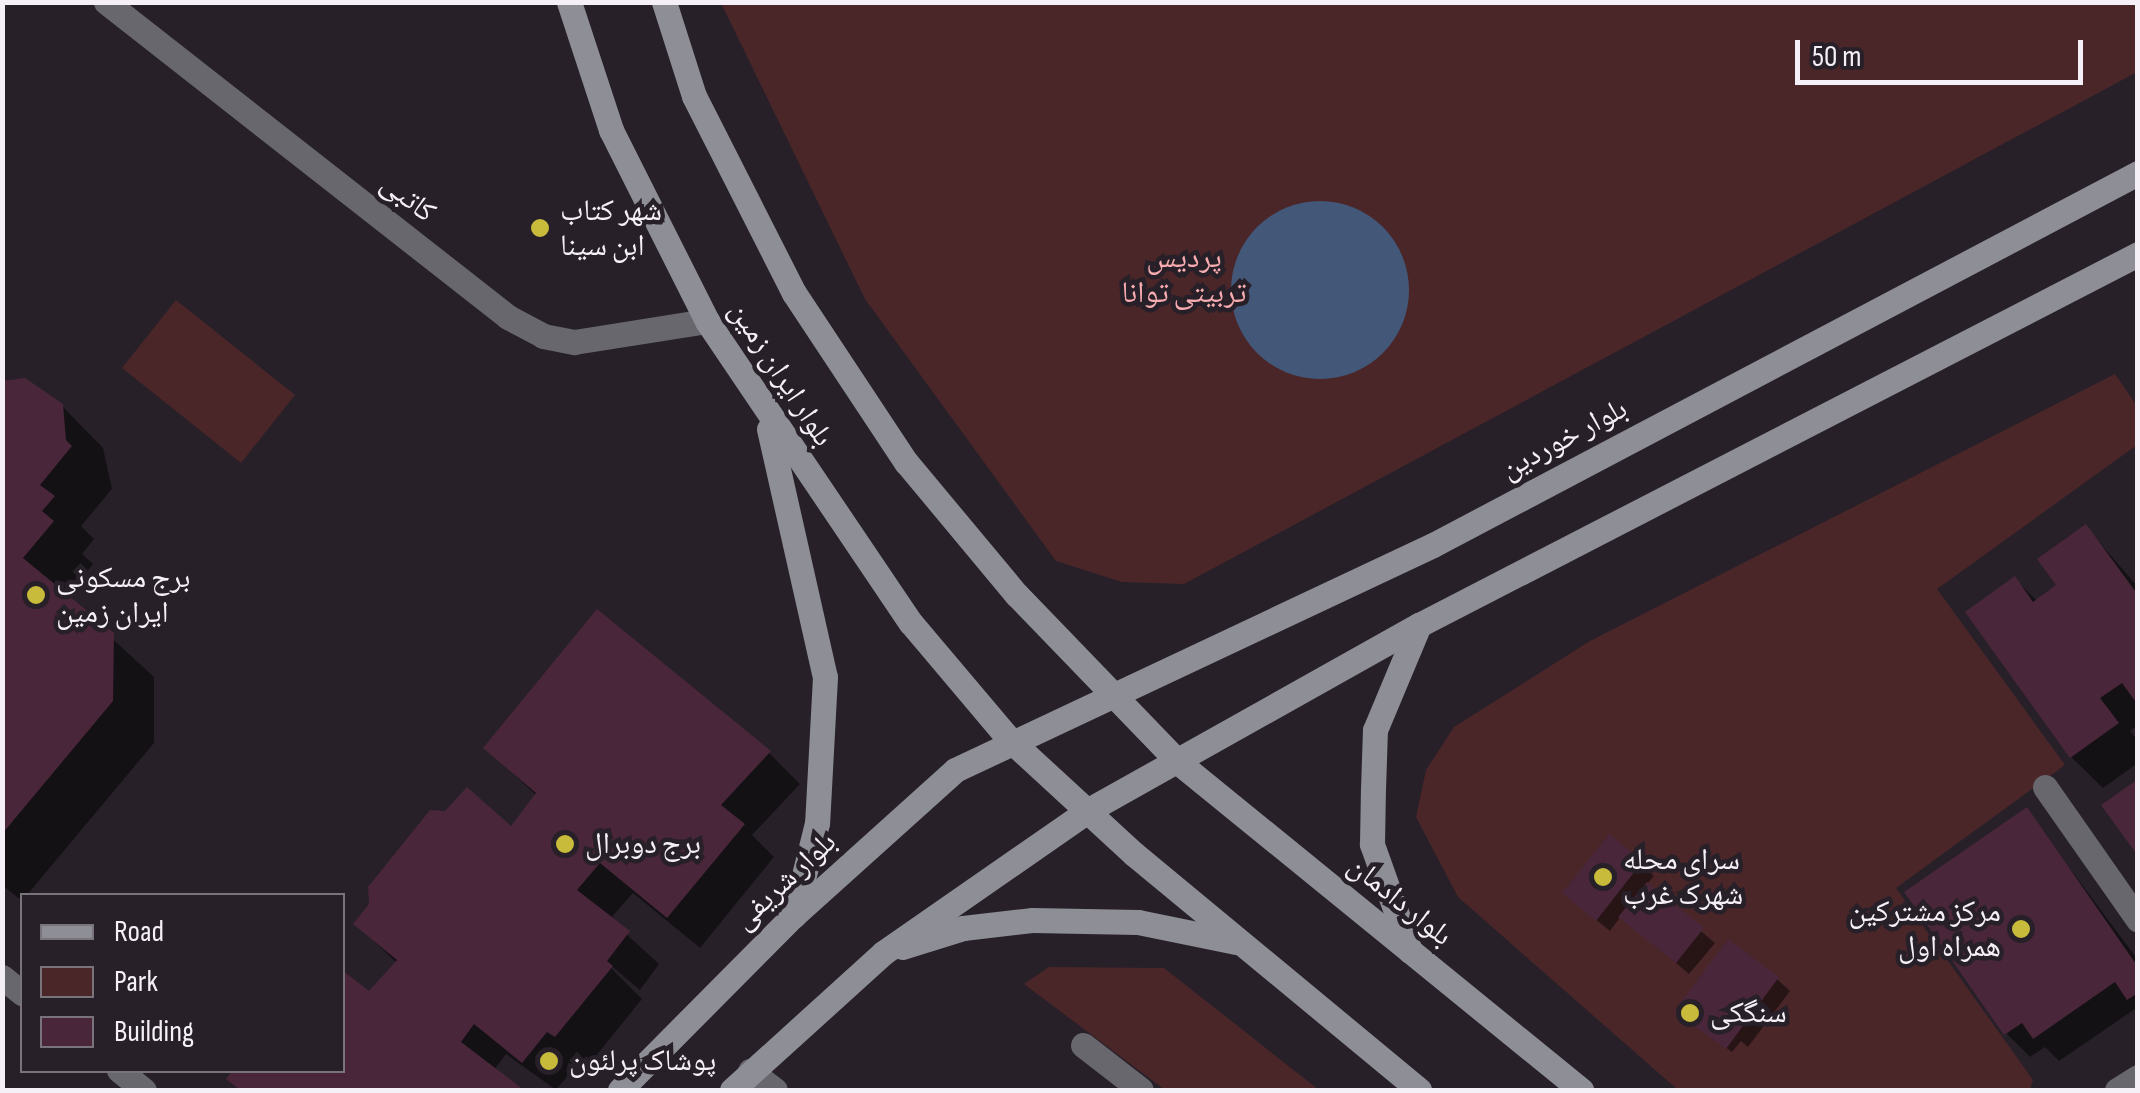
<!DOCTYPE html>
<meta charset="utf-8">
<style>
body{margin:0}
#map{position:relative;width:2140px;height:1093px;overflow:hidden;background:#272029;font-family:"Sofia Sans Condensed","Noto Naskh Arabic",sans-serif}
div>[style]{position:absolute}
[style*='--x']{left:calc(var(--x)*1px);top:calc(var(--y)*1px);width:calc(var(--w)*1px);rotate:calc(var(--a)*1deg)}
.green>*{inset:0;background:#4a2629}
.water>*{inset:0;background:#435879}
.round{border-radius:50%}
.shadow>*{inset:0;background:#0007}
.building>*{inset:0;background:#492639}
.street>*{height:25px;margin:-12.5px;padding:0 12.5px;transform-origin:12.5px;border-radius:12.5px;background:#67676d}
.secondary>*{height:25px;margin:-12.5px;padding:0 12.5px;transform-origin:12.5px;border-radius:12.5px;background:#8e8e97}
.dots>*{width:28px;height:28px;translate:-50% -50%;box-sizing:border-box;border:5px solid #272029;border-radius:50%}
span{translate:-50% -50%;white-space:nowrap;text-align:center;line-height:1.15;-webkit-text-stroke:9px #272029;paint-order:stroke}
.street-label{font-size:30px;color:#f5f0f7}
.poi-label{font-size:30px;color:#f5f0f7}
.left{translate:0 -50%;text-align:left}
.right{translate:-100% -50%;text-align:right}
.park-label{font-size:30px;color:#f8acb0}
.frame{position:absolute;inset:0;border:5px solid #f5f0f7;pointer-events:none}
.legend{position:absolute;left:20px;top:893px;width:325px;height:180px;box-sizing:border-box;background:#272029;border:2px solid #79737b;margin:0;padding:12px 18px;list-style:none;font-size:30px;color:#f5f0f7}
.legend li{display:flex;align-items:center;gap:20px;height:50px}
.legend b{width:50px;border:2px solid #79737b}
.scale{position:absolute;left:1795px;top:40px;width:288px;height:45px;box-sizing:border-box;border:5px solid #f5f0f7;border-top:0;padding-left:12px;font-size:30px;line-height:35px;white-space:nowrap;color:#f5f0f7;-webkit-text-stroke:8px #272029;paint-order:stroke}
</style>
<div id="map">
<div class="green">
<i style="clip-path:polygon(721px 3px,2137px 3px,2137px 72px,1184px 584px,1122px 582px,1056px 561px,865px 299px)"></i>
<i style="clip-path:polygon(176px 300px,295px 395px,241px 463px,122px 368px)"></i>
<i style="clip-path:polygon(2115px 374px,2137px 406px,2137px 445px,1937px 589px,2065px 765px,1896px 888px,2033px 1080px,2030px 1090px,1678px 1090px,1458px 897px,1416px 817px,1426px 770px,1454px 727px,1590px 641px)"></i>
<i style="clip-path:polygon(1049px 967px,1164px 968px,1319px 1090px,1165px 1090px,1024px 984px)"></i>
</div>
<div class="water">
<i class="round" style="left:1231px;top:201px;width:178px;height:178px"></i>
</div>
<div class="shadow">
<i style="clip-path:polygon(2px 384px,61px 405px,103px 448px,112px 489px,81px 526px,94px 539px,82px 554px,93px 564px,67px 597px,154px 677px,154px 743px,22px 901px,2px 885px)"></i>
<i style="clip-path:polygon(2086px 527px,2138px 587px,2138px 725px,2130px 731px,2138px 741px,2138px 763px,2103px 788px,2071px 757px,2015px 579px,2038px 602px,2059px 586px)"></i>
<i style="clip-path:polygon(486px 748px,769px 753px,800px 784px,752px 835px,774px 857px,700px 948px,633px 893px,610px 919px,659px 964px,640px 990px,597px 954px,642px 999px,587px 1067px,580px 1061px,556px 1090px,506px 1054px,494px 1070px,520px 1090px,241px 1090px,230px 1079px,342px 1070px,370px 994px,397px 963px,356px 924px,511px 829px,537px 796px)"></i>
<i style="clip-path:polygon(2027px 811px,2138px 960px,2138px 1007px,2059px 1061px,2045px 1047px,2030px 1057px,2006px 1033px)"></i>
<i style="clip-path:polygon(1610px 838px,1654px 876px,1646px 885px,1715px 943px,1689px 974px,1621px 916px,1610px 931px,1578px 905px)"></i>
<i style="clip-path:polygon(1777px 979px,1790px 991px,1748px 1047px,1741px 1041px,1732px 1052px,1683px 1016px)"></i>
</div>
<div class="building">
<i style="clip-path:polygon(25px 378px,63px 404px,66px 440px,72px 446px,40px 485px,55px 496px,42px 511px,54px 521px,23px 558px,114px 633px,113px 701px,2px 834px,2px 381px)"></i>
<i style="clip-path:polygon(2086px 524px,2138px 595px,2138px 705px,2122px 683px,2100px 698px,2119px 723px,2070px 758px,1965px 612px,2015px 576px,2033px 602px,2056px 585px,2037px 559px)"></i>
<i style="clip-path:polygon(597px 609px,771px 751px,721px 805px,745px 824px,667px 918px,600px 863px,577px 890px,630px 931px,607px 961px,613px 966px,555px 1037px,547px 1032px,522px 1063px,474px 1024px,461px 1042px,524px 1090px,240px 1090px,226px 1079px,233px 1070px,342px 1070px,342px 970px,369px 991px,397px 960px,353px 924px,369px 904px,368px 887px,430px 810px,445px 811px,467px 787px,511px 826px,536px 793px,483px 748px)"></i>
<i style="clip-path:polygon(2138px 779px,2138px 856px,2101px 805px)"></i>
<i style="clip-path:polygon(2027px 807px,2138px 967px,2138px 993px,2127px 1000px,2115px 982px,2033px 1039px,2022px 1023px,2004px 1035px,1904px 892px)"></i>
<i style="clip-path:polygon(1609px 834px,1643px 861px,1596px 921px,1562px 893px)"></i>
<i style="clip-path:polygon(1647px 882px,1704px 928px,1676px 963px,1618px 917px)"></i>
<i style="clip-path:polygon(1728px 939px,1779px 977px,1726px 1049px,1674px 1011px)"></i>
</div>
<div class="street">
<i style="--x:106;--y:2;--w:511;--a:38.08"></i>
<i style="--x:508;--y:317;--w:40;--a:28"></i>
<i style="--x:543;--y:336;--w:32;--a:11"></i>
<i style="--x:574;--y:342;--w:135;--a:-9"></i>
<i style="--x:2045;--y:787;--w:162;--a:55"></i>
<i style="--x:2;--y:977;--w:26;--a:39"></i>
<i style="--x:1083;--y:1045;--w:73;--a:37.8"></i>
<i style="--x:119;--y:1070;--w:32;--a:39"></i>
<i style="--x:750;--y:1071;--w:31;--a:37"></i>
<i style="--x:2117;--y:1090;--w:25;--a:-32"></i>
</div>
<div class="secondary">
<i style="--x:569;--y:2;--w:135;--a:71.8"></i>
<i style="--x:611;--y:130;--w:214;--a:63.3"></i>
<i style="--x:707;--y:321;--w:364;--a:56"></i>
<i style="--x:911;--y:623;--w:153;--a:49.8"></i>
<i style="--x:1010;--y:740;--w:168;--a:42.6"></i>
<i style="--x:1134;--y:854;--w:370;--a:39.6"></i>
<i style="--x:664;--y:2;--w:99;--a:72.3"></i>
<i style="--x:694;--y:96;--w:221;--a:63.1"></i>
<i style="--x:794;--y:293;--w:203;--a:56.5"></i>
<i style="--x:906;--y:462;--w:173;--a:50.2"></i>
<i style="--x:1017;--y:595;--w:232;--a:46"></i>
<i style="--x:1178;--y:762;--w:520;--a:39.14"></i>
<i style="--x:769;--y:429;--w:254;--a:77.3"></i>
<i style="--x:825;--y:677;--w:146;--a:93.1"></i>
<i style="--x:817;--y:823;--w:95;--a:104"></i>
<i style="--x:902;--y:947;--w:64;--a:-17.3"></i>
<i style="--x:963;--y:928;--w:69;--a:-6.6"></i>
<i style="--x:1032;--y:920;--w:106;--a:1.1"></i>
<i style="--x:1138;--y:922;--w:100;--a:11.5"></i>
<i style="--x:1410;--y:951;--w:114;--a:-109.6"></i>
<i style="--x:1372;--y:844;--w:55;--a:-89"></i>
<i style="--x:1373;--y:789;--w:59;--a:-88.1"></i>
<i style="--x:1375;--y:730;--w:114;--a:-67.3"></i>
<i style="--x:620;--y:1090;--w:245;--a:-45.2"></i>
<i style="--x:793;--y:916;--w:218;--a:-42"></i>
<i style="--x:955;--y:770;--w:528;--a:-25.21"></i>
<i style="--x:1433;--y:545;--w:797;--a:-27.82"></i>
<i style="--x:732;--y:1090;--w:204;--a:-42.2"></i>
<i style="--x:883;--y:953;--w:249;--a:-34.8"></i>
<i style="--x:1087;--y:811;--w:381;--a:-29.3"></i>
<i style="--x:1419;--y:625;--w:809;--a:-27.29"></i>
</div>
<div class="dots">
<i style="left:540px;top:228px;background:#c8bb3b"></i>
<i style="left:36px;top:595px;background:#c8bb3b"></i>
<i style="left:565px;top:844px;background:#c8bb3b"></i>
<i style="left:1603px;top:877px;background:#c8bb3b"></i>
<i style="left:2021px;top:929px;background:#c8bb3b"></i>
<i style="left:1690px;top:1013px;background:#c8bb3b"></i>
<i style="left:549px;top:1061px;background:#c8bb3b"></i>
</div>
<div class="street-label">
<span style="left:408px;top:198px;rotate:38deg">کاتبی</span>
<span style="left:781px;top:374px;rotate:57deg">بلوار ایران زمین</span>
<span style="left:1564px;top:439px;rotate:-28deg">بلوار خوردین</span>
<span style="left:785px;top:881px;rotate:-43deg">بلوار شریفی</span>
<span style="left:1400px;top:901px;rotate:39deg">بلوار دادمان</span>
</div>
<div class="poi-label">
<span class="left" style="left:560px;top:228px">شهر کتاب<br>ابن سینا</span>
<span class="left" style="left:56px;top:595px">برج مسکونی<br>ایران زمین</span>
<span class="left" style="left:585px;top:844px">برج دوبرال</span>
<span class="left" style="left:1623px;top:877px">سرای محله<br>شهرک غرب</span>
<span class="right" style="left:2001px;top:929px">مرکز مشترکین<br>همراه اول</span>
<span class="left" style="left:1710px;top:1013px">سنگکی</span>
<span class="left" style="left:569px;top:1061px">پوشاک پرلئون</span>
</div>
<div class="park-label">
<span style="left:1184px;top:275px">پردیس<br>تربیتی توانا</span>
</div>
<div class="frame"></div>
<ul class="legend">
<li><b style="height:12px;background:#8e8e97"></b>Road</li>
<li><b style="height:28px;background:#4a2629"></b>Park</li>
<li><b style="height:28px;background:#492639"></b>Building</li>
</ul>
<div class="scale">50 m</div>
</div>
